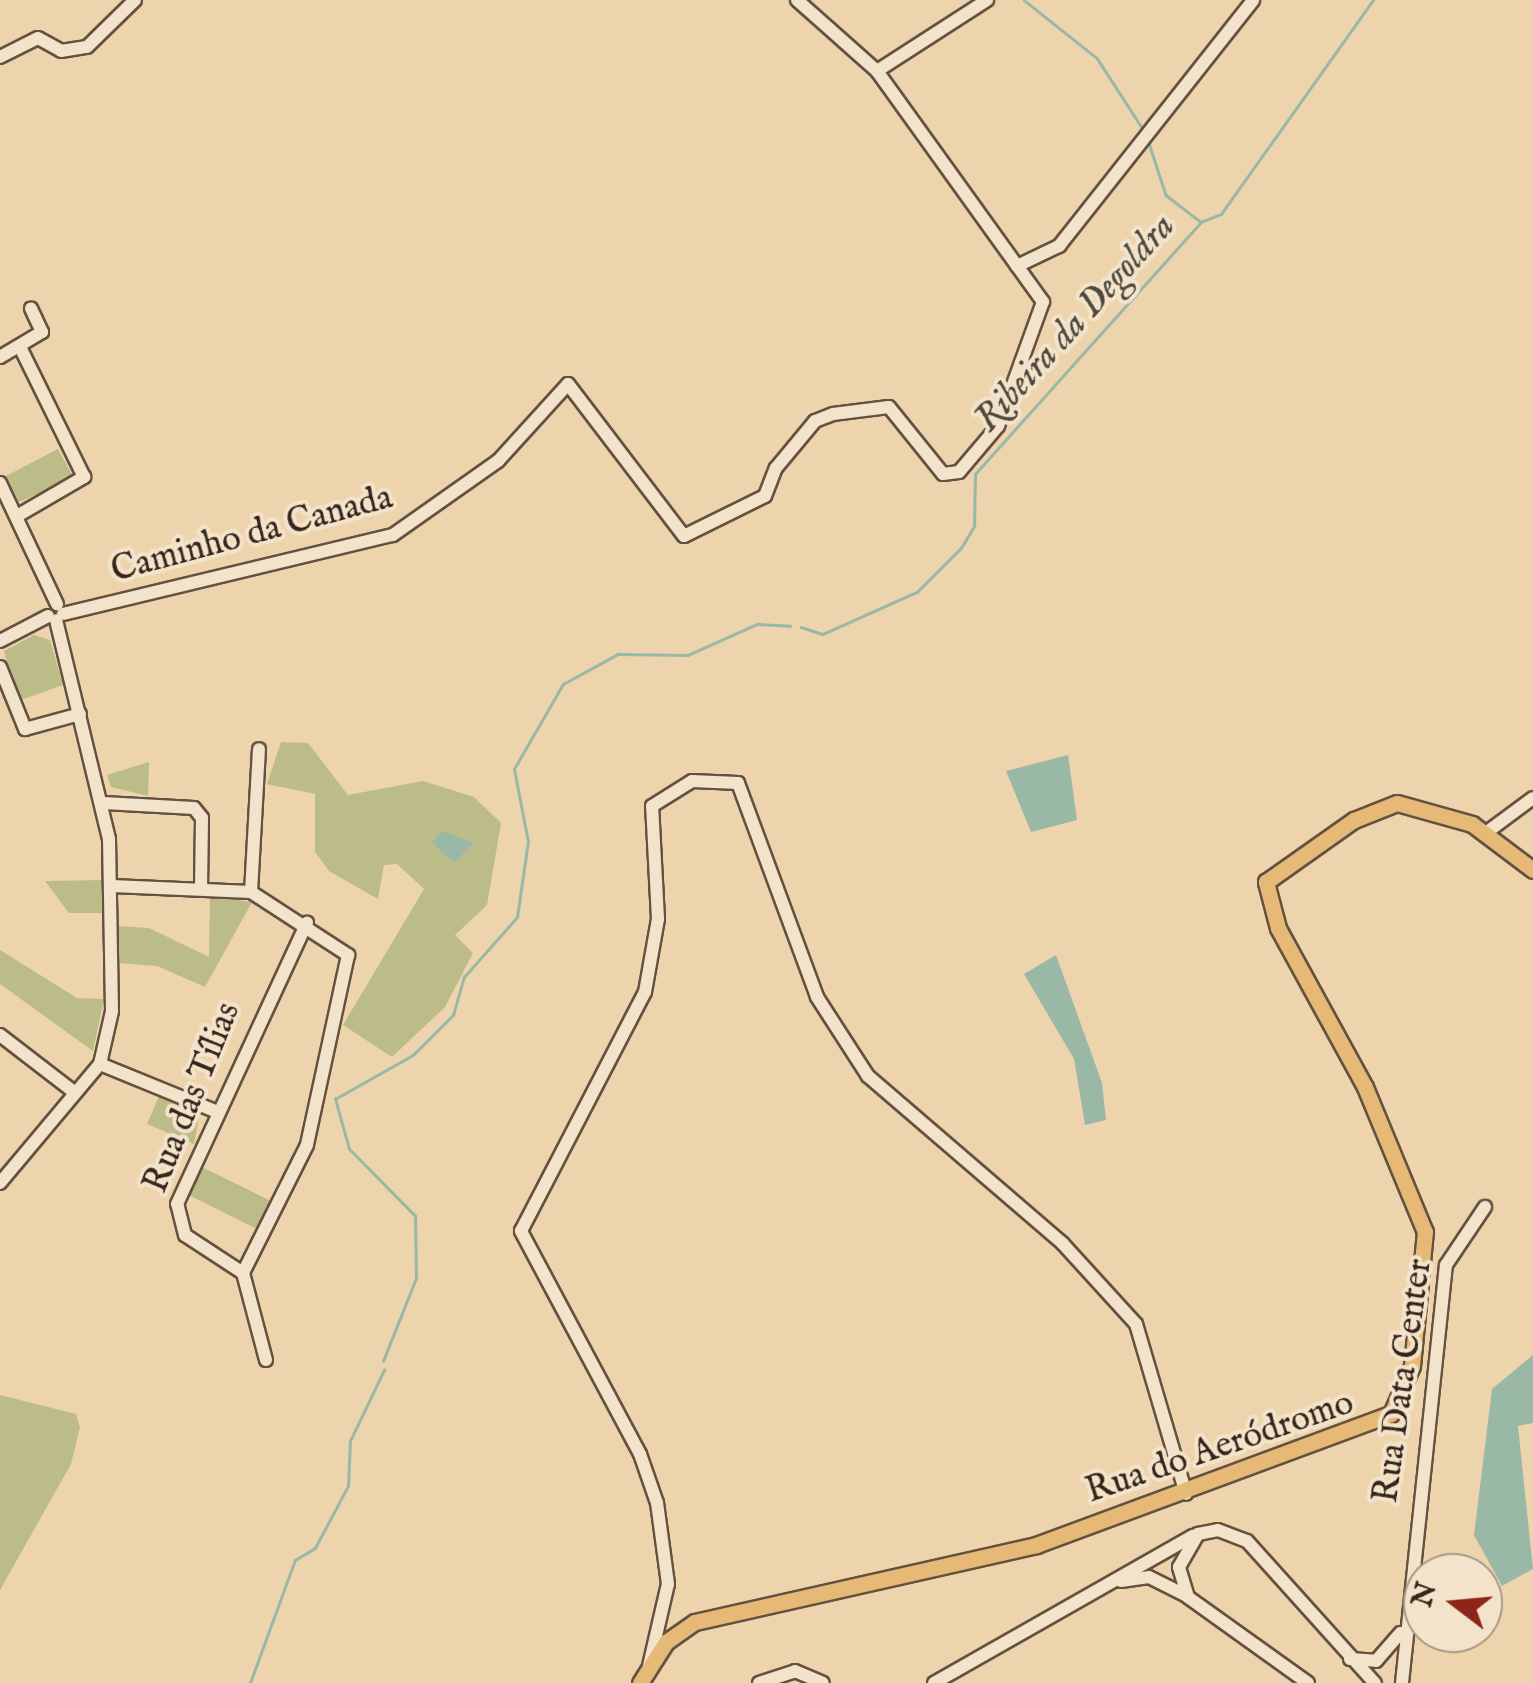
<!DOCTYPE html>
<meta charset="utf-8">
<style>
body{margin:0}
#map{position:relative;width:1533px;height:1683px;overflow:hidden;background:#edd4ad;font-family:"IM FELL English",serif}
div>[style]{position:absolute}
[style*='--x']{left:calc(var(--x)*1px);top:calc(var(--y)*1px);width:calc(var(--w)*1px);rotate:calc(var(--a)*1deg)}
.green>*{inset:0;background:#bcbc88}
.water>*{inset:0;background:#9ab8a6}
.stream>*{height:2.5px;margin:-1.25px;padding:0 1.25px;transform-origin:1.25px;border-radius:1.25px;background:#9ab8a6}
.roads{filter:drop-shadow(2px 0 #645140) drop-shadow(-2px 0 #645140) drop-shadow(0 2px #645140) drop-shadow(0 -2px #645140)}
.minor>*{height:12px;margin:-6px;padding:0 6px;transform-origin:6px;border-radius:6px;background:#f3e3ca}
.major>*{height:15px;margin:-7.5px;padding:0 7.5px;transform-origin:7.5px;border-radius:7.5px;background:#e6ba76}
span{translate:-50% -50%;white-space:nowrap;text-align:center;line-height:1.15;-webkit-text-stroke:8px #f3e3ca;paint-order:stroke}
.street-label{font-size:35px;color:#36251b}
.water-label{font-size:38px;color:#4f4a3e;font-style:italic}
.north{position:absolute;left:1403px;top:1553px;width:100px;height:100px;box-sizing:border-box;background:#f3e3ca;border:2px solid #a79784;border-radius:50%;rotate:286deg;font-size:28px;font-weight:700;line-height:40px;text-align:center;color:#36251b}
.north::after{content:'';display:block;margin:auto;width:35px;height:45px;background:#8f2418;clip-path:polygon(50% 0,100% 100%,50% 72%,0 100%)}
</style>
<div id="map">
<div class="green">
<i style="clip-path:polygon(58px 449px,74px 478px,19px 502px,6px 476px)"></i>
<i style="clip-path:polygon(34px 635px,50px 640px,63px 685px,18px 701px,4px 651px)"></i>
<i style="clip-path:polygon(281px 742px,308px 743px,348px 795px,423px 781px,474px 797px,501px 823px,487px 905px,455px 935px,473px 953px,445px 1007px,392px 1057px,343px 1025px,424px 889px,397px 864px,384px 865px,378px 899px,329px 871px,315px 852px,315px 794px,267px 784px)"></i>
<i style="clip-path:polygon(149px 762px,148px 796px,111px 787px,107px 775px)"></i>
<i style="clip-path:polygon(103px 880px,104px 913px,69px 913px,45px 881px)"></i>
<i style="clip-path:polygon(210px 896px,252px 902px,205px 987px,157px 966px,118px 963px,118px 926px,149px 928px,209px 957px)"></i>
<i style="clip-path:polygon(0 950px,77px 998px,104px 999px,93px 1051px,0 984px)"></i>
<i style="clip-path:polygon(159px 1096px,199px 1117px,194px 1144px,147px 1124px)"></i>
<i style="clip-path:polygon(200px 1166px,273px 1202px,259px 1230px,187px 1194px)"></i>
<i style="clip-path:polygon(0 1395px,76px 1414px,80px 1427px,71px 1464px,0 1590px)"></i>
</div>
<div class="water">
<i style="clip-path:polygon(1068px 755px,1077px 820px,1031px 832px,1006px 771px)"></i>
<i style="clip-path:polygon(442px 831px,474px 843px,454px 863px,432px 842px)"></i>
<i style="clip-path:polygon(1056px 955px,1102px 1083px,1106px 1120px,1085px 1125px,1074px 1059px,1024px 974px)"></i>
<i style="clip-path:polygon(1533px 1355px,1533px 1423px,1518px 1426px,1533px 1569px,1502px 1586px,1474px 1535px,1492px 1389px)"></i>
</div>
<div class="stream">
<i style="--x:1024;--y:0;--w:93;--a:38.5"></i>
<i style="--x:1097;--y:58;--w:85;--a:57.1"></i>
<i style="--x:1148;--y:140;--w:58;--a:71.9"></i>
<i style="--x:1166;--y:195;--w:44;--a:37.6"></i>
<i style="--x:801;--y:627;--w:23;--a:18"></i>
<i style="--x:823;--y:634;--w:103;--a:-24.1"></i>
<i style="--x:917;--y:592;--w:62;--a:-45"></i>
<i style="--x:961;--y:548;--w:26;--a:-59"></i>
<i style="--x:974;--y:526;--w:52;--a:-88.9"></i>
<i style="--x:975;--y:474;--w:338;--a:-48.1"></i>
<i style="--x:1201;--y:222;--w:22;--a:-22"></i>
<i style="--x:1221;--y:214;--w:262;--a:-54.6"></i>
<i style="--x:383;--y:1361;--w:89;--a:-68.3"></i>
<i style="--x:416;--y:1278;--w:62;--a:-90.9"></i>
<i style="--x:415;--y:1216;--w:94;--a:-134.6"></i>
<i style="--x:349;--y:1149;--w:52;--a:-105.6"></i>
<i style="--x:335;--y:1099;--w:90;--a:-29.4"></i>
<i style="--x:413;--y:1055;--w:57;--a:-45"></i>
<i style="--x:453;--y:1015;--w:40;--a:-74"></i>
<i style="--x:464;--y:977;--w:80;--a:-48.5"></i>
<i style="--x:517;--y:917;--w:76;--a:-81.7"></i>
<i style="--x:528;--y:842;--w:74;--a:-100.9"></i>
<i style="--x:514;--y:769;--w:98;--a:-60"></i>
<i style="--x:563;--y:684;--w:63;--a:-28.6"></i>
<i style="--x:618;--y:654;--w:70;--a:0.8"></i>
<i style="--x:688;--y:655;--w:76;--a:-24.2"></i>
<i style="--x:757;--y:624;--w:33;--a:3"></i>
<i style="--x:250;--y:1683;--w:131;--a:-69.9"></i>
<i style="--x:295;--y:1560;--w:23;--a:-31"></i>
<i style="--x:315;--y:1548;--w:70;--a:-62"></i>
<i style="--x:348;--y:1486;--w:45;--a:-87.5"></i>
<i style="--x:350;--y:1441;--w:79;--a:-64.4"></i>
</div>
<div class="roads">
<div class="minor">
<i style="--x:0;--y:57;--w:42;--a:-26.6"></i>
<i style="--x:38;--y:38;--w:26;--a:29"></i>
<i style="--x:61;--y:51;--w:26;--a:-9"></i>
<i style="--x:87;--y:47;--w:67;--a:-44.4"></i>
<i style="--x:877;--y:71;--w:131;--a:-32.8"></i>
<i style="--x:1017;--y:266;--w:47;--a:-25.5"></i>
<i style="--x:1059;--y:246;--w:313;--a:-51.7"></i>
<i style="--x:0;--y:357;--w:49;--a:-30.8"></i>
<i style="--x:42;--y:332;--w:26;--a:-115"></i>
<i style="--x:0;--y:483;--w:134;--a:64.8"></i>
<i style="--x:17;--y:516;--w:78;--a:-30.2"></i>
<i style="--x:84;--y:477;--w:145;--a:-116.2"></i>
<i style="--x:63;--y:614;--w:339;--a:-13.5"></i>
<i style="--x:393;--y:535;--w:128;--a:-35.2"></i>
<i style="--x:498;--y:461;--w:104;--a:-47.7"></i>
<i style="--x:568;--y:384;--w:191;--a:52.7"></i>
<i style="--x:684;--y:536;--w:90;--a:-26.3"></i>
<i style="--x:765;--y:496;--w:30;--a:-69"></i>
<i style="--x:776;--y:468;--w:61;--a:-50.3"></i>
<i style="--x:815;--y:421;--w:19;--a:-21"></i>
<i style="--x:833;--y:414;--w:56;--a:-7.1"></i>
<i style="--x:889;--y:407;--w:86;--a:51.1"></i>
<i style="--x:943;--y:474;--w:16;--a:-7"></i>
<i style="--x:959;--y:472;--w:60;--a:-49.7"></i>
<i style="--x:998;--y:426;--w:132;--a:-70.1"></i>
<i style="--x:1043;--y:302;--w:284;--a:-125.7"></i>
<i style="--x:877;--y:71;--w:107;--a:-138.4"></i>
<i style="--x:0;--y:641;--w:54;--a:-27.5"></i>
<i style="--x:0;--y:667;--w:67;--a:68"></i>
<i style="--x:25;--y:729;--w:57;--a:-15.3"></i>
<i style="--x:104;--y:803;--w:90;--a:3.2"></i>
<i style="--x:194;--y:808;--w:13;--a:51"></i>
<i style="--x:202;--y:818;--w:70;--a:90.8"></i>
<i style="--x:1487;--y:832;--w:57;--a:-36.5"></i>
<i style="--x:112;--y:886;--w:139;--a:2.5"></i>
<i style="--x:251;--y:892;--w:116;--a:33"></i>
<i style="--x:348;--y:955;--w:194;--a:102.2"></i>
<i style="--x:307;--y:1145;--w:143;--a:116.6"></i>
<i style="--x:243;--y:1273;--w:90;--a:75.2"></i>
<i style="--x:251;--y:892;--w:143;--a:-86.8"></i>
<i style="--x:0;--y:1035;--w:93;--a:37.6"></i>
<i style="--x:100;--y:1064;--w:124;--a:22.2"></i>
<i style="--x:0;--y:1183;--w:155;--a:-50"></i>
<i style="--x:100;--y:1064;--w:54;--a:-77.2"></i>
<i style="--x:112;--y:1011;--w:172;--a:-91"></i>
<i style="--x:109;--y:839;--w:225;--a:-103.6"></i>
<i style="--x:243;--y:1273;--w:69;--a:-146.8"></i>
<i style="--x:185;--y:1235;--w:32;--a:-104"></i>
<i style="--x:177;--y:1204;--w:310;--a:-65.2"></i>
<i style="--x:1121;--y:1581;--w:28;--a:-8"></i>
<i style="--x:1149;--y:1577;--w:40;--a:26.6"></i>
<i style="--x:1350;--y:1659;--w:26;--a:4"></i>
<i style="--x:1376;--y:1661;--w:37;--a:-49"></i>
<i style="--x:649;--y:1666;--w:84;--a:-77"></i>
<i style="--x:668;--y:1584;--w:82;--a:-97.7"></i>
<i style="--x:657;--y:1503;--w:52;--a:-109.1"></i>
<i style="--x:640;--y:1454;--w:253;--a:-118.1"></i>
<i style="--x:521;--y:1231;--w:269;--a:-62.6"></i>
<i style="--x:645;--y:992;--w:74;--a:-79.9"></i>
<i style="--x:658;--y:919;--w:113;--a:-93"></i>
<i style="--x:652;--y:806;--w:47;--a:-32"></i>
<i style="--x:692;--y:781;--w:46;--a:2.5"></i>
<i style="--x:738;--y:783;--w:228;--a:69.7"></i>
<i style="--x:817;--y:997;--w:94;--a:57.2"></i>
<i style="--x:868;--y:1076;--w:257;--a:40.7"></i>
<i style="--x:1063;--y:1244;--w:108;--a:47.6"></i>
<i style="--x:1136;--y:1324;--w:177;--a:73.6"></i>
<i style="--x:759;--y:1683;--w:38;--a:-18"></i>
<i style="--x:795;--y:1671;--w:30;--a:23"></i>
<i style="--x:934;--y:1683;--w:298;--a:-29.6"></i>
<i style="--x:1308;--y:1683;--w:148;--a:-144.4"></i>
<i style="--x:1188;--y:1597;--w:31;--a:-107"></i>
<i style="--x:1179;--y:1567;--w:38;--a:-60"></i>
<i style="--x:1198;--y:1534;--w:20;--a:-11"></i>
<i style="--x:1218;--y:1530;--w:31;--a:21"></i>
<i style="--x:1247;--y:1541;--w:191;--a:48"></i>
<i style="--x:1402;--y:1683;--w:420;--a:-84"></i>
<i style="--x:1446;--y:1265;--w:70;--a:-56.1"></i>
</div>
<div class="major">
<i style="--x:640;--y:1683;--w:49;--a:-57.6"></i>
<i style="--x:666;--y:1642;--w:35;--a:-35"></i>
<i style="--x:695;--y:1622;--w:350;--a:-12.7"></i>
<i style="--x:1036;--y:1545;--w:378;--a:-20.3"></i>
<i style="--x:1391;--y:1414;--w:52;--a:-66.4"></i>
<i style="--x:1412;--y:1366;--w:135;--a:-84.5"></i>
<i style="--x:1425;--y:1232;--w:157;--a:-112.5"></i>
<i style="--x:1365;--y:1087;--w:181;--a:-118.7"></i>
<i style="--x:1278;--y:928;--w:48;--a:-104.6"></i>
<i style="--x:1266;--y:882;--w:108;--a:-35.2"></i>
<i style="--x:1354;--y:820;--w:46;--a:-21.6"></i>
<i style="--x:1397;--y:803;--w:78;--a:15.6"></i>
<i style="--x:1472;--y:824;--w:76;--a:37"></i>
</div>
</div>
<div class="street-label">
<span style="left:252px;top:535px;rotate:-15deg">Caminho da Canada</span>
<span style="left:193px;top:1098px;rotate:-68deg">Rua das Tílias</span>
<span style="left:1404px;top:1381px;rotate:-82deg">Rua Data Center</span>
<span style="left:1220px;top:1448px;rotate:-19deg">Rua do Aeródromo</span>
</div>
<div class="water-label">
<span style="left:1076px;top:324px;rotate:-48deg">Ribeira da Degoldra</span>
</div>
<div class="north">N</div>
</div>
